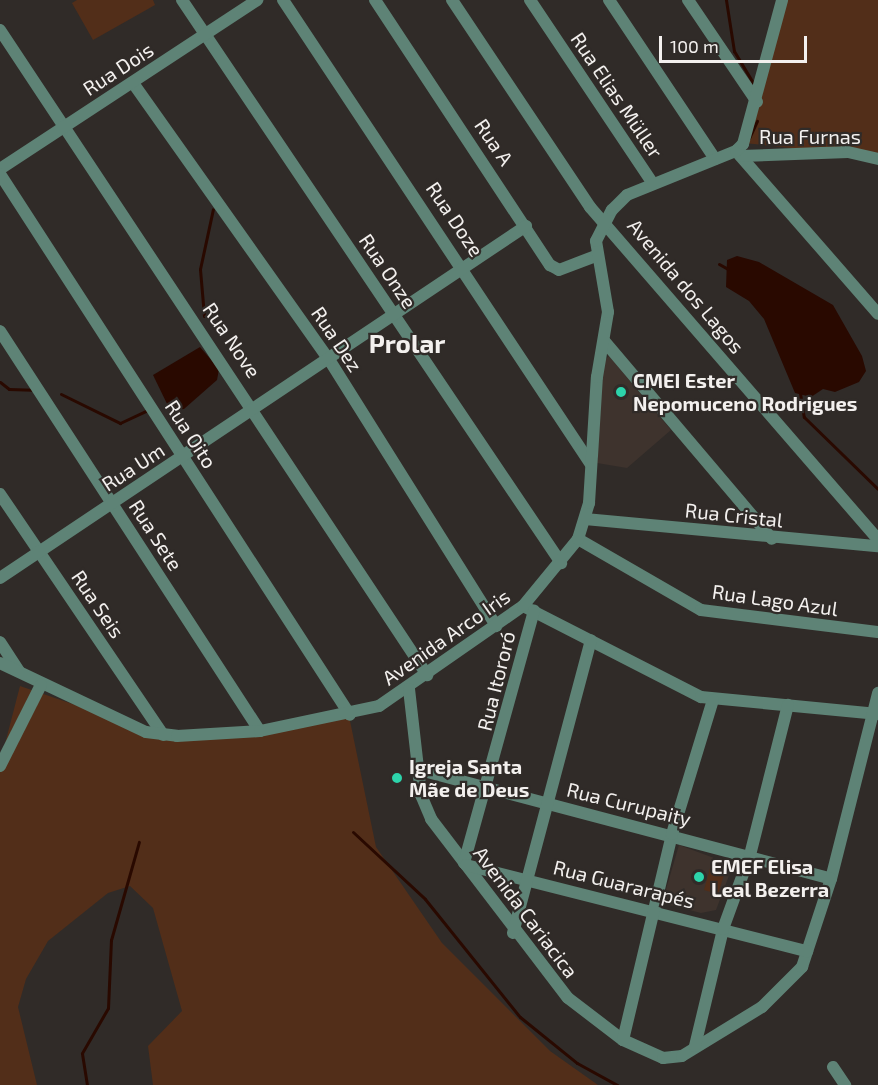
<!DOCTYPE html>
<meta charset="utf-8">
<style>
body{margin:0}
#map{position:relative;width:878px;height:1085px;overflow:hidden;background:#302b28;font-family:"Exo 2",sans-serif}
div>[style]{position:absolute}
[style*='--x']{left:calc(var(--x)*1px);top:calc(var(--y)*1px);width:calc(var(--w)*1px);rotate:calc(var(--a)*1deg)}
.built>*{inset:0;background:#3e332d}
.green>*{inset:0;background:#522e19}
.water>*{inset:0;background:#290900}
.stream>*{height:3px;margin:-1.5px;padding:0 1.5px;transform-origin:1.5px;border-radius:1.5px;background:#290900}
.minor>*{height:12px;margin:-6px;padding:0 6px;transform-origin:6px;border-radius:6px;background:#5e8376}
.dots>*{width:16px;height:16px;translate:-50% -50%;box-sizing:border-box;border:3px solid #302b28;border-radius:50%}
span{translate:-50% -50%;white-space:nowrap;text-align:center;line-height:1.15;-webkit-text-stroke:4.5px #302b28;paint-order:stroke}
.street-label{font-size:20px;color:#f3f0ee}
.poi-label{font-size:20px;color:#f3f0ee;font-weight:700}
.left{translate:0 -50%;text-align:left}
.district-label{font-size:26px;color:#f3f0ee;font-weight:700}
.scale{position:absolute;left:659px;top:36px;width:148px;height:27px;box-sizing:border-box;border:3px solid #f3f0ee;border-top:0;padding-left:8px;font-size:18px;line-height:21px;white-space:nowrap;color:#f3f0ee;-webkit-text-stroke:4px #302b28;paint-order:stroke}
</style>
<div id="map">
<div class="built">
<i style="clip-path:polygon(609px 356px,671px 430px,627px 468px,597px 463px,603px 362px)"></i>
<i style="clip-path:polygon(679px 845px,733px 865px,716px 910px,701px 913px,662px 903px)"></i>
</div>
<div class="green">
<i style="clip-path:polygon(77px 0,153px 0,155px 5px,93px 40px,72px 3px)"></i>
<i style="clip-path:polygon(777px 0,878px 0,878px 157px,744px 143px)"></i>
<i style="clip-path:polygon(20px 686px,163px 735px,349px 716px,376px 847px,442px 943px,550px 1051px,598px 1085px,153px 1085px,148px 1046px,182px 1011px,153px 908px,130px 886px,108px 893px,48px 941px,26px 979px,18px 1007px,37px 1085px,0 1085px,0 763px)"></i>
<i style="clip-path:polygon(712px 861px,727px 865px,718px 894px,704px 890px)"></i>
</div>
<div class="water">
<i style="clip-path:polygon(737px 256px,759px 262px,833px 305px,862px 356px,866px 371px,859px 382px,835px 392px,823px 389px,811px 397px,795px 393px,764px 319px,749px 301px,726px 287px,727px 260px)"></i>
<i style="clip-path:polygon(200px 347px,219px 369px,217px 380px,184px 409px,170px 410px,153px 375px)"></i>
</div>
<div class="stream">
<i style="--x:726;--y:0;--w:52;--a:81.1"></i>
<i style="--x:734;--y:51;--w:39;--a:59"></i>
<i style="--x:749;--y:138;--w:19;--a:-65"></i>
<i style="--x:719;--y:264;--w:10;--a:29"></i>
<i style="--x:204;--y:316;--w:47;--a:-94.9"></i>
<i style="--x:200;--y:269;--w:61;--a:-77.8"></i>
<i style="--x:0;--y:382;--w:11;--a:38"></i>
<i style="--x:9;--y:389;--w:23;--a:2"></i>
<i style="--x:800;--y:393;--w:24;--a:81"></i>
<i style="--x:804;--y:417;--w:103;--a:44.2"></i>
<i style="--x:61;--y:394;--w:66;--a:26.2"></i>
<i style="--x:120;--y:423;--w:31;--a:-25"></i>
<i style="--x:353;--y:832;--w:98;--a:42.9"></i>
<i style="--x:425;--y:899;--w:151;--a:51.2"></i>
<i style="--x:520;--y:1017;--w:73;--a:38.9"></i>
<i style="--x:577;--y:1063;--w:46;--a:28.8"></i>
<i style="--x:87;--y:1085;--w:32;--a:-99"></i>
<i style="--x:82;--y:1053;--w:52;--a:-60"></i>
<i style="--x:108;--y:1008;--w:68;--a:-87.5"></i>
<i style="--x:111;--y:940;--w:102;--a:-74.1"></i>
</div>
<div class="minor">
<i style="--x:182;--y:0;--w:679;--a:56.05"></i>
<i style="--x:283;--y:0;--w:556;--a:56.45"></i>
<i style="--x:375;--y:0;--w:318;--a:56.6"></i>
<i style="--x:550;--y:265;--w:10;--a:29"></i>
<i style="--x:559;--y:270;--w:39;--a:-21"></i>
<i style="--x:452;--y:0;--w:249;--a:56.3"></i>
<i style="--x:590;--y:207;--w:440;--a:49.1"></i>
<i style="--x:530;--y:0;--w:219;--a:56.2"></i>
<i style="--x:609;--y:0;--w:191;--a:56.3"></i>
<i style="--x:688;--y:0;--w:123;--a:55.9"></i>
<i style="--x:0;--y:30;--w:774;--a:56.49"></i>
<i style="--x:133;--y:83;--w:341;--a:54.7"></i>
<i style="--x:330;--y:361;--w:313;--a:57.9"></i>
<i style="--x:736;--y:151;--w:216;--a:48.9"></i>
<i style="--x:741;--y:156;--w:107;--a:-2.1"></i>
<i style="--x:848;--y:152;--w:31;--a:13"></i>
<i style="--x:0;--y:169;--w:308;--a:-33.3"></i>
<i style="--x:0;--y:174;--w:644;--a:57.1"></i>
<i style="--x:0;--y:331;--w:477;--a:57"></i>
<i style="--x:605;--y:342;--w:258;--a:49.7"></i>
<i style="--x:0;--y:494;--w:291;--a:55.9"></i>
<i style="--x:585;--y:519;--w:294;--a:5.3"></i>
<i style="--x:578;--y:539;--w:142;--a:30"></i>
<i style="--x:701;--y:610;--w:178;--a:7.1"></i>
<i style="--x:0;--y:578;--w:633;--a:-33.79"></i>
<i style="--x:523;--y:606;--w:200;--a:27.1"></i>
<i style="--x:701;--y:697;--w:178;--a:5.5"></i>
<i style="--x:0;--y:642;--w:35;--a:57"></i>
<i style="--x:0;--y:663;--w:161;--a:25.3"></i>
<i style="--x:146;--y:732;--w:31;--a:7"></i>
<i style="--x:177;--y:736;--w:83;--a:-3.4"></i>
<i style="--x:260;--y:731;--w:122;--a:-11.9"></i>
<i style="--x:379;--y:706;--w:175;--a:-34.8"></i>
<i style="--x:523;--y:606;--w:87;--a:-50.6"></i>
<i style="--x:578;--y:539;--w:38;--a:-73"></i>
<i style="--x:589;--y:503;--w:126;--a:-86.4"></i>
<i style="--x:597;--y:377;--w:66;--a:-80.4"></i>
<i style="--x:608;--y:312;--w:72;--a:-99.6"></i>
<i style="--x:596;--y:241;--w:35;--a:-63"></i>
<i style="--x:612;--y:210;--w:21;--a:-45"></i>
<i style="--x:627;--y:195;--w:118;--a:-22"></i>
<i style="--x:736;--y:151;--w:10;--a:-45"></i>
<i style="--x:743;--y:144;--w:149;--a:-74.8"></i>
<i style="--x:409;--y:689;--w:107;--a:83.5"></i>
<i style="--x:421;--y:795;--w:26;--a:67"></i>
<i style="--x:431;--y:819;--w:225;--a:52.6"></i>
<i style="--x:568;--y:998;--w:69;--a:37.4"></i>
<i style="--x:623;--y:1040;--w:44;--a:24.2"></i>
<i style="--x:663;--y:1058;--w:19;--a:-6"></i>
<i style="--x:682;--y:1056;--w:94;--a:-31.5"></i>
<i style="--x:762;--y:1007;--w:57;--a:-45"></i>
<i style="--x:802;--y:967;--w:93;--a:-71.8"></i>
<i style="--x:831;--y:879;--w:192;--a:-75.8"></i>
<i style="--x:0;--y:766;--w:91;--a:-63.2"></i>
<i style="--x:416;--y:769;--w:429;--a:14.8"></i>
<i style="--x:464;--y:863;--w:262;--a:-74.5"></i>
<i style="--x:466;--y:865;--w:352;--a:14.2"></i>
<i style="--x:513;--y:933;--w:303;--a:-75.1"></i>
<i style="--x:623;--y:1040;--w:212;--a:-76.6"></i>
<i style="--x:672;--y:834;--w:140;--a:-73"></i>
<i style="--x:695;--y:1046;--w:120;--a:-76.5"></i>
<i style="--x:723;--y:929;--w:79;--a:-70"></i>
<i style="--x:750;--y:855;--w:155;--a:-75.8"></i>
<i style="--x:833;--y:1067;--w:22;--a:56"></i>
</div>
<div class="dots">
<i style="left:621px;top:392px;background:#2dd4ab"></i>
<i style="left:397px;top:778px;background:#2dd4ab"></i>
<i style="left:699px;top:877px;background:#2dd4ab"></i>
</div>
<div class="street-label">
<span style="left:118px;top:69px;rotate:-33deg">Rua Dois</span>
<span style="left:617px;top:95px;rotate:56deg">Rua Elias Müller</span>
<span style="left:810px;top:136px">Rua Furnas</span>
<span style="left:494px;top:142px;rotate:56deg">Rua A</span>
<span style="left:455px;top:219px;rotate:56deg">Rua Doze</span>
<span style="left:388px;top:271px;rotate:56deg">Rua Onze</span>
<span style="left:686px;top:286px;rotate:50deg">Avenida dos Lagos</span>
<span style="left:337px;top:339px;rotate:56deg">Rua Dez</span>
<span style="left:232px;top:340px;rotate:56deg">Rua Nove</span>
<span style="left:191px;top:434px;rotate:57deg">Rua Oito</span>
<span style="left:133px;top:467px;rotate:-33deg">Rua Um</span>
<span style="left:734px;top:515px;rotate:6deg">Rua Cristal</span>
<span style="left:156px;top:535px;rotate:57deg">Rua Sete</span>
<span style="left:775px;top:600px;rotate:8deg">Rua Lago Azul</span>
<span style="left:98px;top:604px;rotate:56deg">Rua Seis</span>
<span style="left:446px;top:637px;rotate:-35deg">Avenida Arco Iris</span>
<span style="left:496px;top:681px;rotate:-76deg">Rua Itororó</span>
<span style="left:629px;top:804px;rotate:14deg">Rua Curupaity</span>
<span style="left:624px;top:884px;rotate:14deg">Rua Guararapés</span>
<span style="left:526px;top:912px;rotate:53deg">Avenida Cariacica</span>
</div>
<div class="poi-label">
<span class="left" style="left:633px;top:392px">CMEI Ester<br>Nepomuceno Rodrigues</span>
<span class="left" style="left:409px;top:778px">Igreja Santa<br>Mãe de Deus</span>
<span class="left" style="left:711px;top:878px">EMEF Elisa<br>Leal Bezerra</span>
</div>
<div class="district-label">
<span style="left:407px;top:343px">Prolar</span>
</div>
<div class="scale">100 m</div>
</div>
